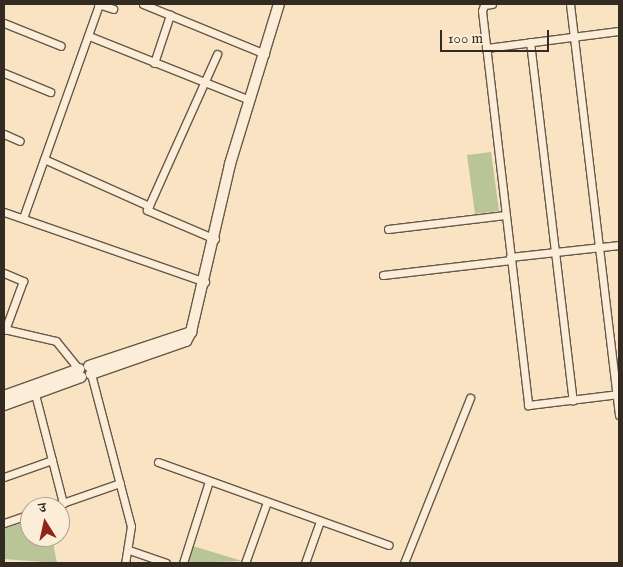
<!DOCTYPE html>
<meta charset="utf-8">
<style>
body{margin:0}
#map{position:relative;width:623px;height:567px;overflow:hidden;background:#f9e3c2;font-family:"IM FELL English","Noto Serif Devanagari",serif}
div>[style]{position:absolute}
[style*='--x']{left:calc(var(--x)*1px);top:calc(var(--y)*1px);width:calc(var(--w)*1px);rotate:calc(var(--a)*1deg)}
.green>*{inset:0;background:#b9c597}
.roads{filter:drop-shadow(1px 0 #645949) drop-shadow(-1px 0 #645949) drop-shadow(0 1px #645949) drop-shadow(0 -1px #645949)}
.street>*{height:7px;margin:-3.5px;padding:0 3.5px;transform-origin:3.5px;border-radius:3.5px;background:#fbedd7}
.secondary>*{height:10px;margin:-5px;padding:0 5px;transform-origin:5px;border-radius:5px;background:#fbedd7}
span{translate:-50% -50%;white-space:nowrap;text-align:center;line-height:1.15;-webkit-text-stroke:4.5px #fbedd7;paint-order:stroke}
.frame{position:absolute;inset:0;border:5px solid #332b21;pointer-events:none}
.north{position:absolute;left:20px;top:497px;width:50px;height:50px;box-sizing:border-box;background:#fbedd7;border:1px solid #ab9f8e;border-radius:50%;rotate:350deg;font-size:14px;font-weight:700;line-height:20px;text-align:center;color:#332b21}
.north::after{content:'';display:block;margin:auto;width:18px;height:22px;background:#8f2418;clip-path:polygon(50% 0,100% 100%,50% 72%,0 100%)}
.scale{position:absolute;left:440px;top:30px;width:109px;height:22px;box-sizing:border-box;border:2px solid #332b21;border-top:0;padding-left:6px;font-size:15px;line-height:18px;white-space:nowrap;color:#332b21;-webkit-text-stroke:4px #fbedd7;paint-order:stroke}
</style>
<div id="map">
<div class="green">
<i style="clip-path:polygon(491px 152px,499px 211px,475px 214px,467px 155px)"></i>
<i style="clip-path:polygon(30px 520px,30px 537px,52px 537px,57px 563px,4px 559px,4px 529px)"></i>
<i style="clip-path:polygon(193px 546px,242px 561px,188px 563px)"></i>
</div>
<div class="roads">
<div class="street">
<i style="--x:98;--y:4;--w:16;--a:18"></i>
<i style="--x:143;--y:4;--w:132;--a:22.3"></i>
<i style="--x:492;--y:4;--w:8;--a:173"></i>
<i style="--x:484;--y:5;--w:6;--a:108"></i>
<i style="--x:482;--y:11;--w:397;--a:83.3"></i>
<i style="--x:528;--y:405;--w:92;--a:-6.9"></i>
<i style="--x:570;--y:4;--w:414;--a:83.2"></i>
<i style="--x:4;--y:23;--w:61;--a:22"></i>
<i style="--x:89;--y:36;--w:173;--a:21.7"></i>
<i style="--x:530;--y:42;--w:361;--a:83.2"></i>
<i style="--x:486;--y:48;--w:134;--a:-7.3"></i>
<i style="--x:154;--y:63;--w:51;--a:-71.6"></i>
<i style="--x:4;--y:73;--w:50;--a:22.4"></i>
<i style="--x:4;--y:134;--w:17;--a:24"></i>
<i style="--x:44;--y:159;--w:115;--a:24.1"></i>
<i style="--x:4;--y:212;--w:213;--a:19.2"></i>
<i style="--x:23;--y:218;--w:227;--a:-70.4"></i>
<i style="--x:388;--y:229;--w:118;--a:-6.8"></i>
<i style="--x:215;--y:239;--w:74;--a:-156.9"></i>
<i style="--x:147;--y:210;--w:171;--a:-65.8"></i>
<i style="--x:510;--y:257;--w:110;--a:-6.3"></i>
<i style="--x:4;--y:273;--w:21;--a:23"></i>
<i style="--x:23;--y:281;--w:52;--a:110.2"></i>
<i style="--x:383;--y:275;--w:129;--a:-6.7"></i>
<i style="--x:4;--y:329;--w:53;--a:13"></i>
<i style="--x:56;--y:341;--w:36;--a:51"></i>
<i style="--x:91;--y:374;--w:157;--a:75.3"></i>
<i style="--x:131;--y:526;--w:37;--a:99"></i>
<i style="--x:35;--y:394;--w:113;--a:75.6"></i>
<i style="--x:158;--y:462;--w:245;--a:19.8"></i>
<i style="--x:4;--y:477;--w:51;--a:-19.5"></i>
<i style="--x:51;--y:507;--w:73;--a:-19.2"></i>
<i style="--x:4;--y:523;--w:28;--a:-19"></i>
<i style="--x:129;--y:550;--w:39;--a:19"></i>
<i style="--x:183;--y:563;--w:86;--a:-72.4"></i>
<i style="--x:245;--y:563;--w:65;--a:-70.2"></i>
<i style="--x:305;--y:563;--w:45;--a:-70.3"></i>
<i style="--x:404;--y:563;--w:178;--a:-68.2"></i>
</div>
<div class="secondary">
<i style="--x:89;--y:366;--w:108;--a:-18.4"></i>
<i style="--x:91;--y:374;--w:101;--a:-19.2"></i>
<i style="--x:186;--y:341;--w:10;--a:-61"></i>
<i style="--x:191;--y:332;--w:172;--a:-76.9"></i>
<i style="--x:230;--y:164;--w:167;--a:-73"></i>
<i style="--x:4;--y:396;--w:80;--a:-19.8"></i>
<i style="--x:4;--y:405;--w:82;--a:-20"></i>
</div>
</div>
<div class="frame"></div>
<div class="north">उ</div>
<div class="scale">100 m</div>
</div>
